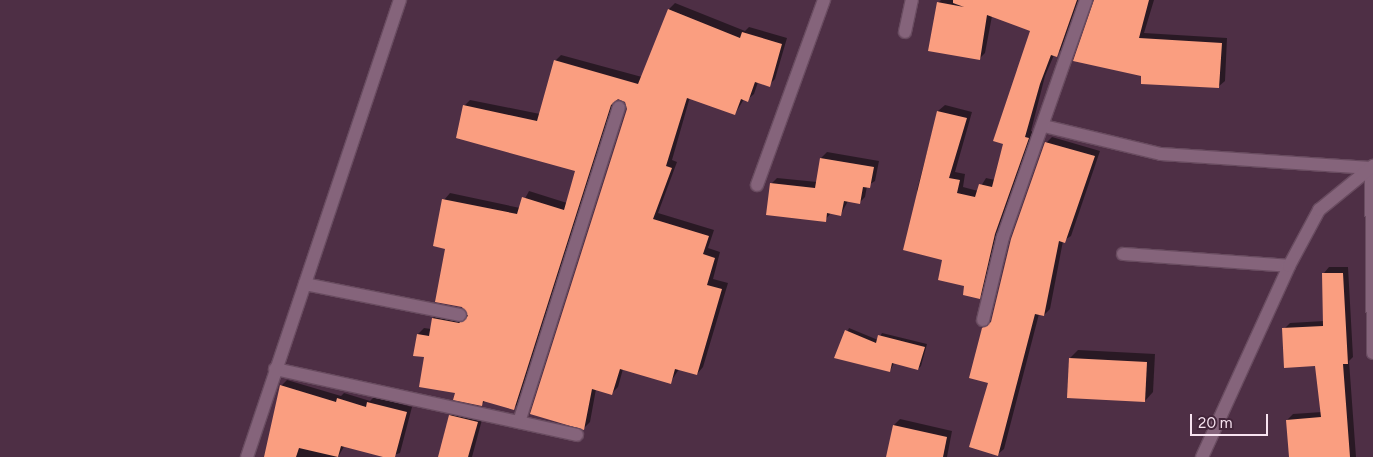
<!DOCTYPE html>
<style>
body{margin:0}
#map{position:relative;width:1373px;height:457px;overflow:hidden;background:#4e2f45;font-family:Figtree,sans-serif}
div>[style]{position:absolute}
[style*='--x']{left:calc(var(--x)*1px);top:calc(var(--y)*1px);width:calc(var(--w)*1px);rotate:calc(var(--a)*1deg)}
.shadow>*{inset:0;background:#0007}
.building>*{inset:0;background:#fa9e80}
.roads{filter:drop-shadow(1px 0 #694c60) drop-shadow(-1px 0 #694c60) drop-shadow(0 1px #694c60) drop-shadow(0 -1px #694c60)}
.street>*{height:12px;margin:-6px;padding:0 6px;transform-origin:6px;border-radius:6px;background:#85647b}
span{translate:-50% -50%;white-space:nowrap;text-align:center;line-height:1.15;-webkit-text-stroke:5px #43253a;paint-order:stroke}
.scale{position:absolute;left:1190px;top:414px;width:78px;height:22px;box-sizing:border-box;border:2px solid #f7e3f0;border-top:0;padding-left:6px;font-size:15px;line-height:18px;white-space:nowrap;color:#f7e3f0;-webkit-text-stroke:4px #43253a;paint-order:stroke}
</style>
<div id="map">
<div class="shadow">
<i style="clip-path:polygon(941px 0,1082px 0,1063px 49px,1054px 55px,1045px 76px,1031px 131px,1034px 132px,985px 292px,979px 298px,944px 260px,917px 190px,938px 111px,945px 105px,972px 112px,955px 172px,965px 174px,963px 187px,978px 191px,986px 178px,995px 180px,1032px 30px,992px 16px,985px 53px,979px 59px,938px 3px)"></i>
<i style="clip-path:polygon(1094px 0,1154px 0,1144px 33px,1227px 38px,1225px 81px,1218px 87px,1142px 75px)"></i>
<i style="clip-path:polygon(675px 3px,745px 31px,749px 27px,787px 38px,775px 79px,769px 85px,758px 82px,754px 94px,747px 100px,744px 99px,735px 114px,690px 97px,672px 160px,677px 162px,658px 213px,714px 230px,708px 248px,720px 252px,713px 279px,728px 283px,703px 367px,697px 374px,679px 369px,670px 383px,623px 369px,618px 387px,612px 393px,596px 389px,590px 422px,584px 428px,628px 110px,626px 101px,617px 98px,520px 402px,514px 408px,486px 400px,481px 405px,457px 392px,426px 356px,418px 334px,424px 328px,431px 329px,433px 318px,439px 312px,469px 315px,463px 306px,447px 248px,444px 200px,450px 193px,520px 208px,529px 191px,567px 203px,577px 170px,464px 106px,470px 100px,540px 114px,555px 61px,561px 55px,642px 77px,669px 9px)"></i>
<i style="clip-path:polygon(1052px 137px,1100px 151px,1071px 236px,1063px 241px,1050px 309px,1044px 315px,1039px 314px,1004px 449px,998px 454px,983px 329px,993px 320px,1046px 143px)"></i>
<i style="clip-path:polygon(827px 152px,879px 161px,875px 181px,867px 186px,865px 197px,859px 203px,848px 201px,841px 214px,831px 213px,825px 220px,771px 184px,777px 178px,817px 182px,821px 158px)"></i>
<i style="clip-path:polygon(1329px 267px,1348px 267px,1353px 357px,1349px 361px,1356px 457px,1290px 457px,1287px 420px,1293px 414px,1322px 412px,1316px 365px,1284px 329px,1290px 323px,1324px 321px,1324px 273px)"></i>
<i style="clip-path:polygon(849px 328px,878px 340px,882px 333px,927px 344px,921px 366px,918px 369px,894px 363px,890px 371px,836px 357px)"></i>
<i style="clip-path:polygon(1078px 350px,1155px 354px,1153px 392px,1145px 401px,1070px 358px)"></i>
<i style="clip-path:polygon(287px 380px,341px 396px,344px 393px,370px 401px,374px 397px,412px 407px,400px 453px,388px 457px,345px 445px,338px 457px,265px 457px,281px 386px)"></i>
<i style="clip-path:polygon(456px 410px,483px 416px,472px 457px,439px 457px,450px 416px)"></i>
<i style="clip-path:polygon(900px 419px,952px 431px,947px 457px,888px 454px,894px 425px)"></i>
</div>
<div class="building">
<i style="clip-path:polygon(953px 0,1077px 0,1057px 57px,1051px 55px,1040px 84px,1025px 137px,1029px 138px,995px 234px,980px 299px,963px 295px,964px 286px,938px 280px,942px 260px,903px 250px,937px 111px,967px 118px,949px 178px,960px 180px,957px 193px,975px 197px,979px 184px,992px 187px,1003px 144px,993px 141px,1030px 31px,987px 15px,980px 60px,928px 51px,937px 2px,964px 7px,953px 3px)"></i>
<i style="clip-path:polygon(1094px 0,1149px 0,1139px 38px,1222px 43px,1219px 88px,1141px 84px,1141px 76px,1073px 61px)"></i>
<i style="clip-path:polygon(668px 9px,740px 38px,742px 32px,782px 44px,770px 87px,755px 82px,748px 102px,741px 99px,735px 115px,687px 98px,666px 166px,672px 168px,653px 219px,709px 236px,703px 254px,715px 258px,707px 285px,722px 289px,697px 375px,675px 369px,671px 384px,620px 369px,612px 395px,592px 389px,584px 430px,530px 414px,627px 109px,625px 102px,618px 99px,611px 105px,514px 410px,483px 401px,482px 406px,453px 400px,455px 393px,419px 387px,424px 357px,413px 356px,417px 334px,429px 336px,432px 318px,459px 323px,468px 316px,462px 307px,435px 302px,445px 249px,433px 246px,442px 199px,517px 214px,522px 197px,564px 210px,575px 171px,456px 138px,463px 105px,537px 121px,554px 60px,638px 84px)"></i>
<i style="clip-path:polygon(1045px 142px,1095px 156px,1065px 243px,1059px 241px,1044px 316px,1035px 314px,998px 456px,969px 447px,988px 383px,969px 378px,982px 328px,991px 322px,1011px 239px)"></i>
<i style="clip-path:polygon(820px 158px,874px 167px,870px 188px,863px 187px,860px 204px,844px 201px,841px 216px,827px 213px,826px 222px,766px 215px,770px 183px,815px 188px)"></i>
<i style="clip-path:polygon(1322px 273px,1343px 273px,1348px 364px,1343px 364px,1350px 457px,1289px 457px,1286px 420px,1321px 417px,1315px 366px,1284px 368px,1282px 328px,1323px 326px)"></i>
<i style="clip-path:polygon(845px 330px,876px 343px,878px 335px,925px 347px,918px 370px,892px 363px,890px 372px,834px 358px)"></i>
<i style="clip-path:polygon(1069px 358px,1147px 362px,1145px 402px,1067px 398px)"></i>
<i style="clip-path:polygon(280px 385px,336px 402px,337px 398px,366px 407px,367px 402px,407px 412px,395px 457px,383px 457px,341px 446px,338px 457px,299px 448px,296px 457px,264px 457px)"></i>
<i style="clip-path:polygon(449px 415px,478px 422px,468px 457px,438px 457px)"></i>
<i style="clip-path:polygon(893px 425px,947px 437px,943px 457px,886px 457px)"></i>
</div>
<div class="roads">
<div class="street">
<i style="--x:905;--y:32;--w:33;--a:-78"></i>
<i style="--x:1044;--y:126;--w:120;--a:13.5"></i>
<i style="--x:1161;--y:154;--w:210;--a:3.8"></i>
<i style="--x:1371;--y:168;--w:185;--a:89.4"></i>
<i style="--x:757;--y:185;--w:197;--a:-70.1"></i>
<i style="--x:1123;--y:254;--w:166;--a:4.1"></i>
<i style="--x:305;--y:284;--w:158;--a:11.3"></i>
<i style="--x:983;--y:320;--w:85;--a:-76.5"></i>
<i style="--x:1003;--y:237;--w:251;--a:-70.7"></i>
<i style="--x:275;--y:369;--w:309;--a:12.3"></i>
<i style="--x:519;--y:422;--w:330;--a:-72.4"></i>
<i style="--x:247;--y:457;--w:482;--a:-71.5"></i>
<i style="--x:1202;--y:457;--w:210;--a:-65.5"></i>
<i style="--x:1289;--y:266;--w:64;--a:-61.8"></i>
<i style="--x:1319;--y:210;--w:70;--a:-39.2"></i>
</div>
</div>
<div class="scale">20 m</div>
</div>
